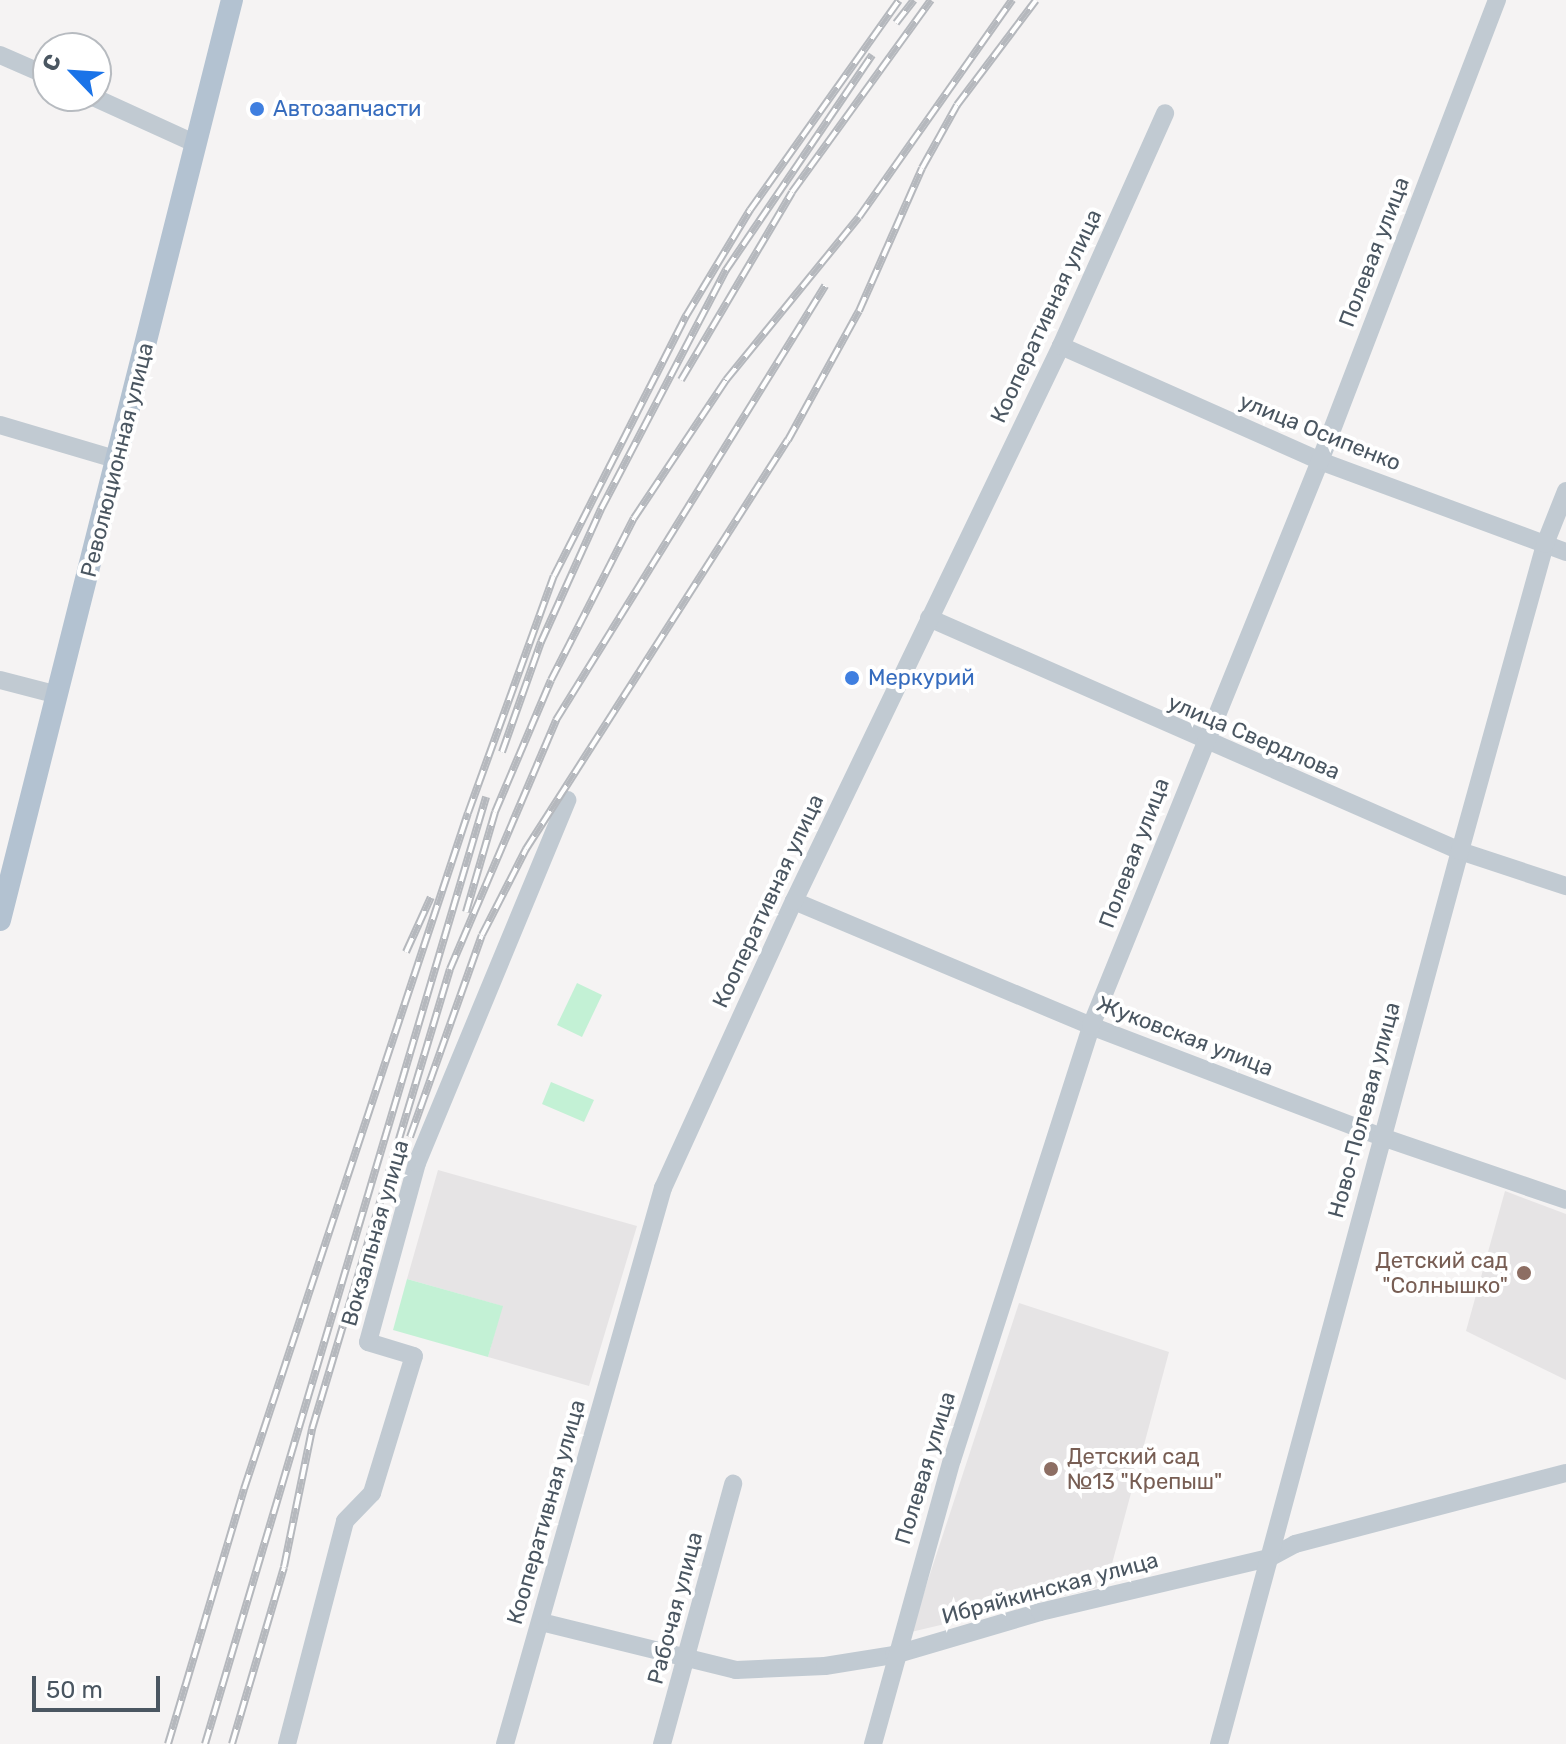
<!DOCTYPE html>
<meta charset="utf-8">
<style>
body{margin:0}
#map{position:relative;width:1566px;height:1744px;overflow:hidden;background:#f5f3f3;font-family:Rubik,sans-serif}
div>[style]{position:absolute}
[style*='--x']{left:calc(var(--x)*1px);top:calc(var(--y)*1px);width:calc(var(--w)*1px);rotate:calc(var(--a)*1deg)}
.education>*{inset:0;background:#e6e4e5}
.green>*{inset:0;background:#c3f1d5}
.minor>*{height:18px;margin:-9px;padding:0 9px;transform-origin:9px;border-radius:9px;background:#c1cad2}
.major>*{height:22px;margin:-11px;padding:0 11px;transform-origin:11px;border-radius:11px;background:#b3c2d1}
.rail>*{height:8px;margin-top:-4px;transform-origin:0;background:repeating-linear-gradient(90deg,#fff 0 15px,#b5b8bd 0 30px);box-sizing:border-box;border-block:2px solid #b5b8bd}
.dots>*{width:22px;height:22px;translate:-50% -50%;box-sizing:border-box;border:4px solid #fff;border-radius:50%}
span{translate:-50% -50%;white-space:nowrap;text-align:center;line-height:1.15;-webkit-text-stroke:8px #fff;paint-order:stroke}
.shop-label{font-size:22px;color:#366cbe}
.left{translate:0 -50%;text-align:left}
.street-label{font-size:22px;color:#4a5661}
.education-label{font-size:22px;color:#785e54}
.right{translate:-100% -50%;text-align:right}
.north{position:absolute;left:32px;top:32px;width:80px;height:80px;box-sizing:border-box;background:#fff;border:2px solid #b7bbc0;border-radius:50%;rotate:295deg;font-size:22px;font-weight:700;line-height:32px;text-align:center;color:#4a5661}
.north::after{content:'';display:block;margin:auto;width:28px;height:36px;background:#1a73e8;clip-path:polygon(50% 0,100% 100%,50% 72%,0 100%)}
.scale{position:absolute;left:32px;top:1676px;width:128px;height:36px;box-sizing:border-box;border:4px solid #4a5661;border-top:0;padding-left:10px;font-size:24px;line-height:28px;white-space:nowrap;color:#4a5661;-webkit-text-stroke:6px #fff;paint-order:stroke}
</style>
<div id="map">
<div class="education">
<i style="clip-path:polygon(438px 1170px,637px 1226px,589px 1386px,488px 1357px,502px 1306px,407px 1279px)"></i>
<i style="clip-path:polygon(1505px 1191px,1566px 1214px,1566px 1380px,1466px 1331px)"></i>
<i style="clip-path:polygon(1019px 1303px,1169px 1352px,1106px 1586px,911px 1632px)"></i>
</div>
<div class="green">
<i style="clip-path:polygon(577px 983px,602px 995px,582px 1037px,557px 1025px)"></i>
<i style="clip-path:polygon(551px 1082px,594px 1100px,584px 1122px,542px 1104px)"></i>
<i style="clip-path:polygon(407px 1279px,503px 1306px,488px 1357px,393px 1330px)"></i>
</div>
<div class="minor">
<i style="--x:0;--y:55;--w:52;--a:23.6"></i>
<i style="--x:91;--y:96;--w:113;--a:24.5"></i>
<i style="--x:1061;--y:346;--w:283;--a:23.9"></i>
<i style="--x:1320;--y:461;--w:262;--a:20.3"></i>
<i style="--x:0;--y:425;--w:123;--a:16.5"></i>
<i style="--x:929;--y:618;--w:580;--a:23.69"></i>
<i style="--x:1460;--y:851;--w:112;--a:18.3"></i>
<i style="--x:0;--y:680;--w:60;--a:14.5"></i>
<i style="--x:794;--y:901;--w:322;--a:22.8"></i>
<i style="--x:1091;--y:1026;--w:311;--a:20.9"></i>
<i style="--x:1382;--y:1137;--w:194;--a:18.9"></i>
<i style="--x:541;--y:1622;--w:201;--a:13.8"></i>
<i style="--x:736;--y:1670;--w:89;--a:-2.6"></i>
<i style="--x:825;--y:1666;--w:70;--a:-9.1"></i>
<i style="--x:894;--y:1655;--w:152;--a:-16.4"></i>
<i style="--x:1040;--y:1612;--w:235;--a:-13.3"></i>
<i style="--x:1269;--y:1558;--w:30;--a:-28"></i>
<i style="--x:1295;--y:1544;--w:280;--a:-14.7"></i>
<i style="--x:287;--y:1744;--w:230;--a:-75.4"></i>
<i style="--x:345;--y:1521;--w:39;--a:-46"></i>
<i style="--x:372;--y:1493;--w:143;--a:-73"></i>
<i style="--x:414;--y:1356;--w:48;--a:-163.1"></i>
<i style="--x:368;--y:1342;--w:186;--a:-74.7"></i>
<i style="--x:417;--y:1163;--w:393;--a:-67.5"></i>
<i style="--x:505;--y:1744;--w:578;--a:-74.14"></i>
<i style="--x:663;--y:1188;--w:315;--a:-65.5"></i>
<i style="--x:794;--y:901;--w:616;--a:-64.31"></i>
<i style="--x:1061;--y:346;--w:255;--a:-65.9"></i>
<i style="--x:662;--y:1744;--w:270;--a:-74.7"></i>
<i style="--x:873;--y:1744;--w:295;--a:-74.5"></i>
<i style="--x:952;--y:1460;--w:456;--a:-72.2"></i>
<i style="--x:1091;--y:1026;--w:610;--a:-67.94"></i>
<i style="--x:1320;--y:461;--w:494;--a:-69"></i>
<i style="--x:1219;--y:1744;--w:925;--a:-74.9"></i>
<i style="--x:1460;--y:851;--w:319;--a:-74.5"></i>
<i style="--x:1545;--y:544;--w:57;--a:-68.4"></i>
</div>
<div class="major">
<i style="--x:0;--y:920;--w:949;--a:-75.85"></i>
</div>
<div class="rail">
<i style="--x:896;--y:23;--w:29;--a:-52"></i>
<i style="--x:681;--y:380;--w:218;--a:-59.4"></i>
<i style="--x:792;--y:192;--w:237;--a:-54.1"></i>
<i style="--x:502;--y:752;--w:117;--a:-70.5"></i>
<i style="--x:541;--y:642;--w:146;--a:-65.7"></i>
<i style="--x:601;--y:509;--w:270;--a:-62.4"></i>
<i style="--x:726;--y:270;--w:260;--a:-55.8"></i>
<i style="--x:466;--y:912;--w:104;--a:-73.8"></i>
<i style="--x:495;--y:812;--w:143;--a:-67"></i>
<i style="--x:551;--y:680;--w:182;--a:-62.9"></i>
<i style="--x:634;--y:518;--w:166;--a:-56.3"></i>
<i style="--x:726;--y:380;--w:210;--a:-50.8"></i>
<i style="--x:859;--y:217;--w:266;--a:-54.8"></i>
<i style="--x:406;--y:952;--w:60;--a:-65.6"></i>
<i style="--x:410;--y:1137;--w:214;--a:-70.4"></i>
<i style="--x:482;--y:935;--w:97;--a:-62.9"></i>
<i style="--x:526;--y:849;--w:486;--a:-57.4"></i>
<i style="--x:788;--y:440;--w:147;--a:-61.2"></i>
<i style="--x:859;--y:311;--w:156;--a:-66.2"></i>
<i style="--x:922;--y:168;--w:72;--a:-60.9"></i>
<i style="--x:957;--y:105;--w:131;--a:-53"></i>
<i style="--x:168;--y:1744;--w:266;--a:-73.4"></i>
<i style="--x:244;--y:1489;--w:712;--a:-71.67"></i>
<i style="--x:468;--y:813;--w:252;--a:-70.1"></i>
<i style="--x:554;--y:576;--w:292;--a:-63.1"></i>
<i style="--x:686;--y:316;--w:124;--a:-58.9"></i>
<i style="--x:750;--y:210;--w:257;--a:-54.6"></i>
<i style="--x:205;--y:1744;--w:988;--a:-73.47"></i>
<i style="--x:232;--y:1744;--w:184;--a:-73.6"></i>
<i style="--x:284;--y:1567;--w:141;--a:-78.5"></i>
<i style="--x:312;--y:1429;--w:480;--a:-73.3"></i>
<i style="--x:450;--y:969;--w:271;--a:-66.9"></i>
<i style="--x:556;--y:720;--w:511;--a:-58.21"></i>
</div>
<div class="dots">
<i style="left:257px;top:109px;background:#3f7fe0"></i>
<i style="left:852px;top:678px;background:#3f7fe0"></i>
<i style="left:1524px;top:1273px;background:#8d6e63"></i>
<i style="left:1051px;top:1469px;background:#8d6e63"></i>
</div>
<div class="shop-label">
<span class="left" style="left:273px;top:109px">Автозапчасти</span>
<span class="left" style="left:868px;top:678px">Меркурий</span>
</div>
<div class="street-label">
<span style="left:1374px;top:252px;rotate:-69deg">Полевая улица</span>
<span style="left:1046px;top:316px;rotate:-65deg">Кооперативная улица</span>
<span style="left:1320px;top:432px;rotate:22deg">улица Осипенко</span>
<span style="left:117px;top:460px;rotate:-76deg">Революционная улица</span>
<span style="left:1254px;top:737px;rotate:23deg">улица Свердлова</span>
<span style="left:1134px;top:853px;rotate:-69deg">Полевая улица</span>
<span style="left:768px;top:901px;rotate:-65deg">Кооперативная улица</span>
<span style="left:1185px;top:1036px;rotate:21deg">Жуковская улица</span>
<span style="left:1364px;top:1110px;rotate:-75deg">Ново-Полевая улица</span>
<span style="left:375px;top:1233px;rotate:-74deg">Вокзальная улица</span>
<span style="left:925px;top:1468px;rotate:-73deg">Полевая улица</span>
<span style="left:546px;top:1512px;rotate:-74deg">Кооперативная улица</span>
<span style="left:1050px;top:1588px;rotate:-15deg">Ибряйкинская улица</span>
<span style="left:675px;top:1608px;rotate:-75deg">Рабочая улица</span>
</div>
<div class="education-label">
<span class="right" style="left:1508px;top:1273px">Детский сад<br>"Солнышко"</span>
<span class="left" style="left:1067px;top:1469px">Детский сад<br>№13 "Крепыш"</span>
</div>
<div class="north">С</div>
<div class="scale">50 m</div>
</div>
